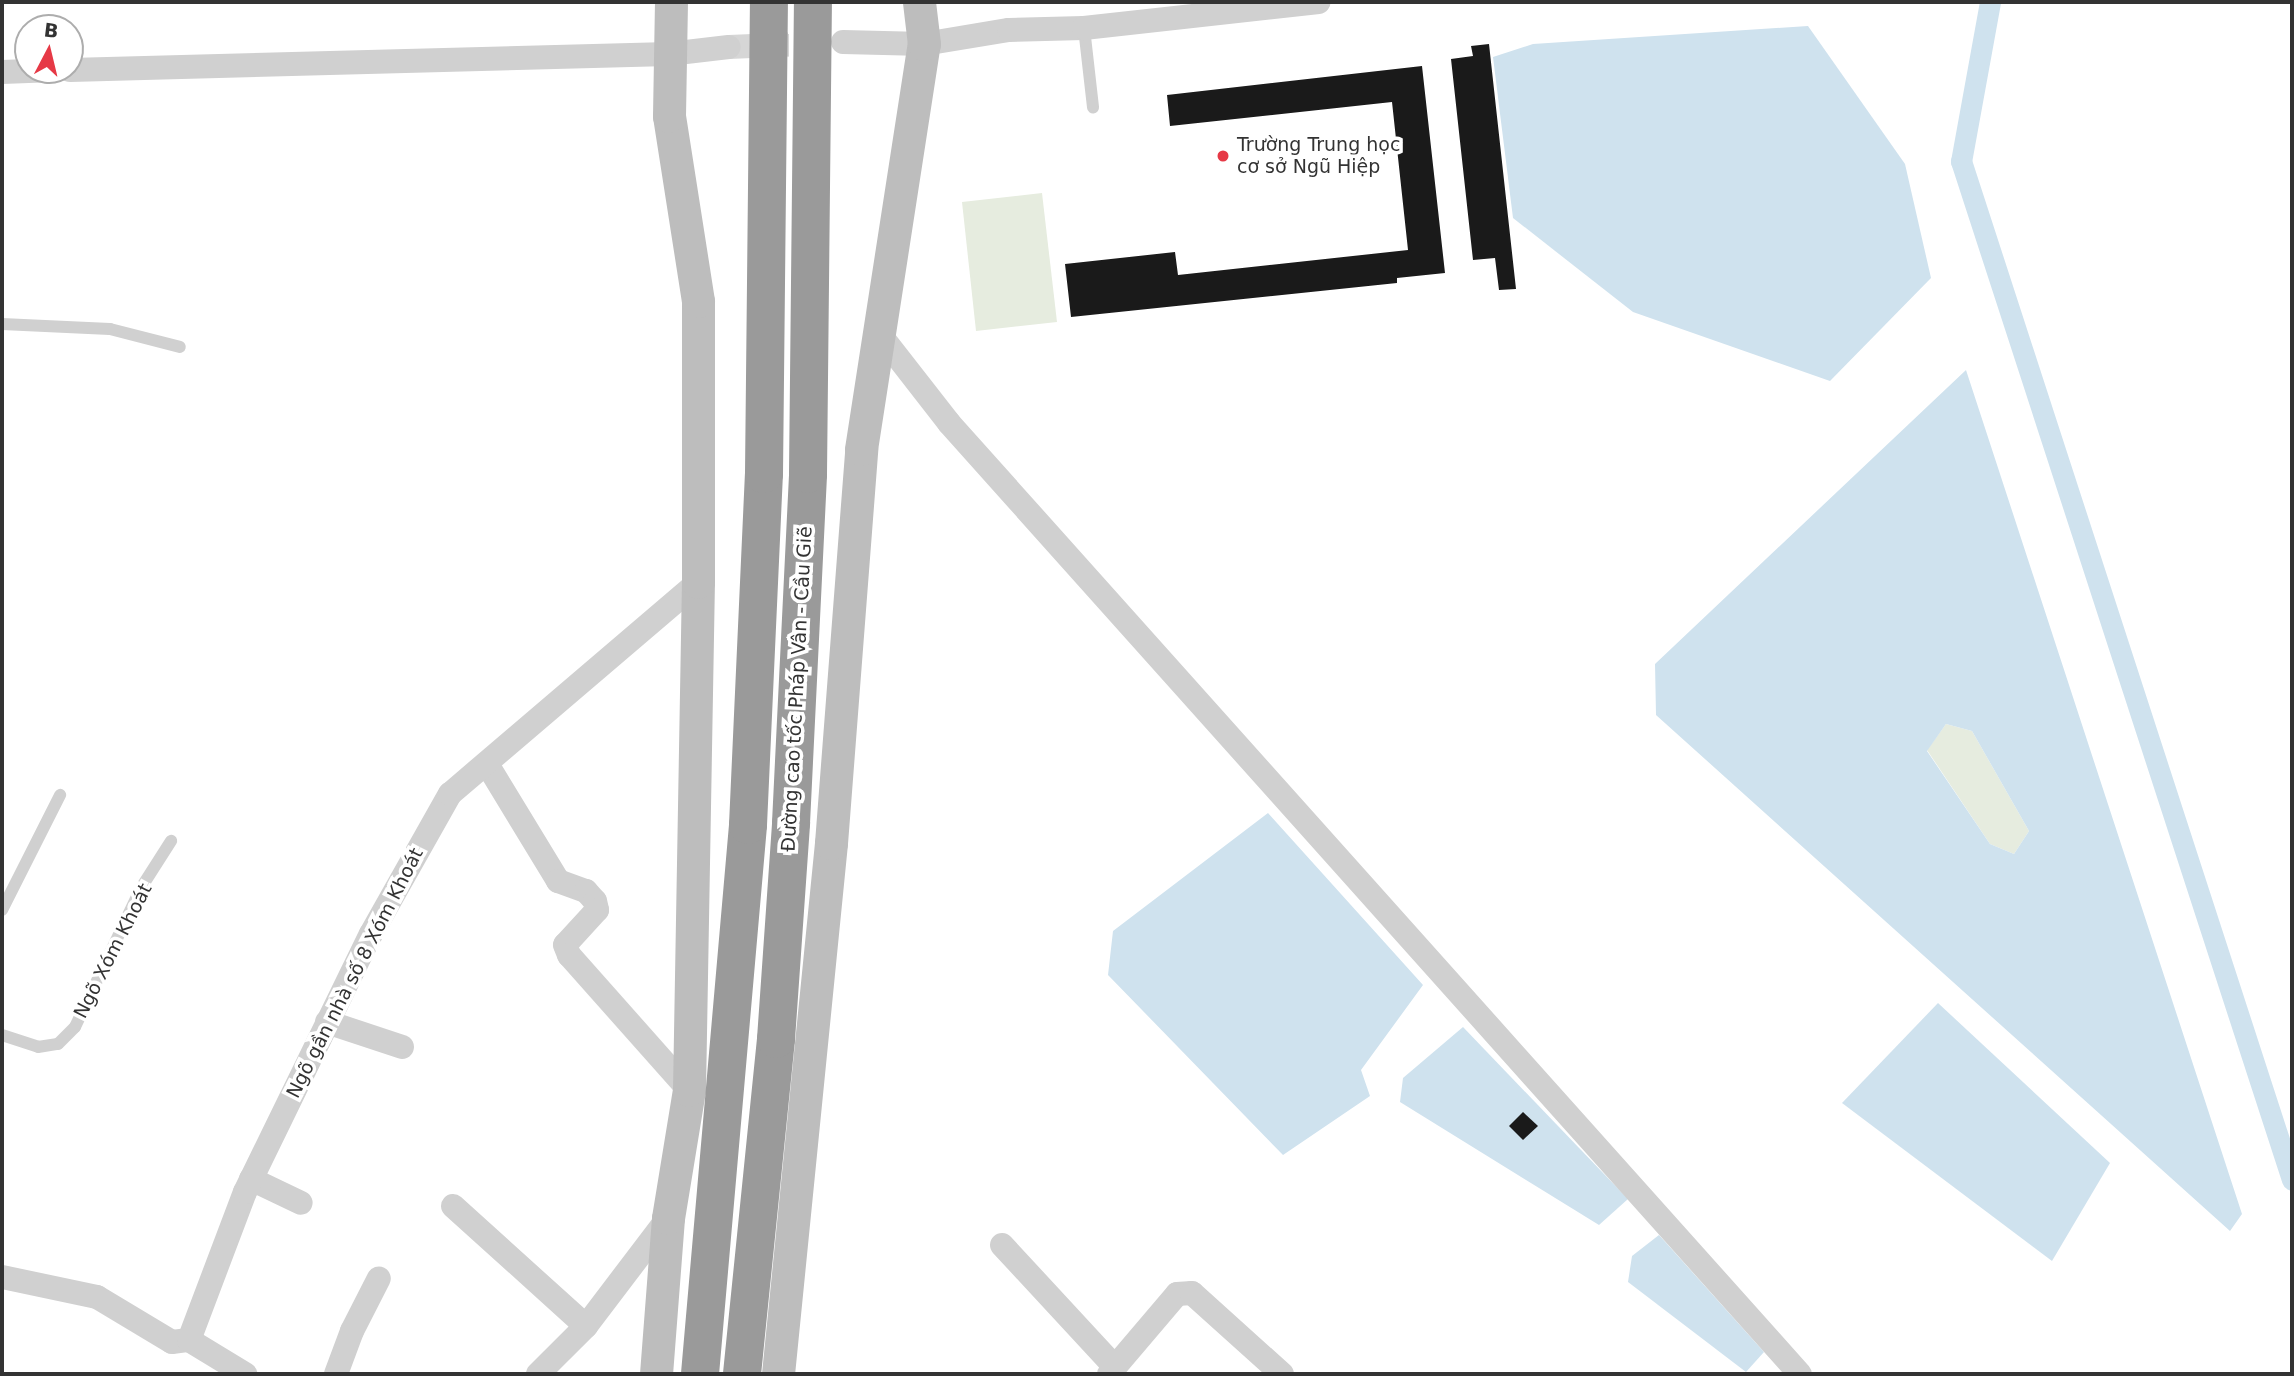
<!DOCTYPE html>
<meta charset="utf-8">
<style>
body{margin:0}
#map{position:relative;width:2294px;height:1376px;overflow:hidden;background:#fff;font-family:"DejaVu Sans",sans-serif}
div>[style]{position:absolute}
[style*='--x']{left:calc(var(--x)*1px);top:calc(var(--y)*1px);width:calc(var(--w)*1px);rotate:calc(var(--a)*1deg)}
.green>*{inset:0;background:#e6ecdf}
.water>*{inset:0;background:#cfe2ee}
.canal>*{height:21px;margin:-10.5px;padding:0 10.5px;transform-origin:10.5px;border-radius:10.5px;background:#cfe2ee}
.building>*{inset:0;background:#1a1a1a}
.street-tunnel>*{height:24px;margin-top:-12px;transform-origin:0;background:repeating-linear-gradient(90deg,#d6d6d6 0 24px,transparent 0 36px)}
.lane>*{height:12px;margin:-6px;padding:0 6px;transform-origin:6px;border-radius:6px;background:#d0d0d0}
.street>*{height:24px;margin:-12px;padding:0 12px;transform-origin:12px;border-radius:12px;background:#d0d0d0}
.secondary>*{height:33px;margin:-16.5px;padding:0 16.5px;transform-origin:16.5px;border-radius:16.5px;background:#bdbdbd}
.highway>*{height:38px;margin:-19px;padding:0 19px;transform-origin:19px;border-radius:19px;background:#9a9a9a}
.dots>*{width:19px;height:19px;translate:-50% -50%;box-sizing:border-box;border:4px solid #fff;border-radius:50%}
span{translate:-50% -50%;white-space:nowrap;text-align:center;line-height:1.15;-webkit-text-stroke:7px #fff;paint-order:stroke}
.poi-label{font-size:19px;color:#333}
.left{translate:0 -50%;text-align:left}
.street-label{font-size:19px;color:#333}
.frame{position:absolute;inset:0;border:4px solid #333;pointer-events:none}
.north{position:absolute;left:14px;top:14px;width:70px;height:70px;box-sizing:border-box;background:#fff;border:2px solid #adadad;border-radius:50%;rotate:7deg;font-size:19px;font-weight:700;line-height:28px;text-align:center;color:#333}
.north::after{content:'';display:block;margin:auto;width:24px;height:32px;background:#e63946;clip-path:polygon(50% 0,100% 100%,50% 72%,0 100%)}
</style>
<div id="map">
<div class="green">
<i style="clip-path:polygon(1042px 193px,1057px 322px,976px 331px,962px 202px)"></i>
<i style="clip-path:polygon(1946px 724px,1972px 731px,2029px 831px,2014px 854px,1990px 844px,1927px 750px)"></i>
</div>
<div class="water">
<i style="clip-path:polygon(1808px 26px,1905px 164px,1931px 278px,1830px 381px,1633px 312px,1513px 218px,1493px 57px,1533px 44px)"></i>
<i style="clip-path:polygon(evenodd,1966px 370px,2242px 1214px,2230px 1231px,1656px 715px,1655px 664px,1966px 370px,1946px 724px,1972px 731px,2029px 831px,2014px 854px,1990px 844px,1927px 751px,1946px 724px)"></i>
<i style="clip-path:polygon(1268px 813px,1423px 985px,1361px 1070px,1370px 1096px,1283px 1155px,1108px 975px,1113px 931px)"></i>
<i style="clip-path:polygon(1938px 1003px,2110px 1163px,2052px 1261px,1842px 1103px)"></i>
<i style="clip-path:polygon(1463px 1027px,1628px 1199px,1599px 1225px,1400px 1102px,1403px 1078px)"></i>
<i style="clip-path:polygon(1659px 1235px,1764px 1352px,1746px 1372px,1628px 1282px,1632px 1256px)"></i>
</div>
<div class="canal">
<i style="--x:1990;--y:2;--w:162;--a:100.3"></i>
<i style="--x:1961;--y:161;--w:1071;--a:72"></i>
</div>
<div class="building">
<i style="clip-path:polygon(1489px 44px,1516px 289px,1499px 290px,1495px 258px,1473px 260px,1451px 59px,1473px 56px,1471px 46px)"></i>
<i style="clip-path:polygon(1422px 66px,1445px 273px,1397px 278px,1397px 283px,1071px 317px,1065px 264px,1175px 252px,1178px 275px,1408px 250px,1392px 102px,1170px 126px,1167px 95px)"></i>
<i style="clip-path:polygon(1523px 1112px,1538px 1126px,1523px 1140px,1509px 1126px)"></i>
</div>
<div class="street-tunnel">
<i style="--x:729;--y:47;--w:97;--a:-2.4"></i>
</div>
<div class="lane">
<i style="--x:1084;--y:28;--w:80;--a:83.5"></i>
<i style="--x:2;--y:324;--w:108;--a:2.7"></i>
<i style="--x:110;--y:329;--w:72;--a:14.4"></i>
<i style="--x:2;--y:910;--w:129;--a:-63.2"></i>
<i style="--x:2;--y:1035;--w:38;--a:18"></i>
<i style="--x:38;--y:1047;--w:20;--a:-9"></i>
<i style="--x:58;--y:1044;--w:24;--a:-45"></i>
<i style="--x:75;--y:1027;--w:154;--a:-64.6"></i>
<i style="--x:141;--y:888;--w:56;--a:-57.4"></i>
</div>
<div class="street">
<i style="--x:843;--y:42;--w:81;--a:1.4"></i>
<i style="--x:924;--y:44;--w:86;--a:-9.4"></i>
<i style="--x:1009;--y:30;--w:75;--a:-1.5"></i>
<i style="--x:1084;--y:28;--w:236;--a:-6.3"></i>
<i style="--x:70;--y:70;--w:599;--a:-1.53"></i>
<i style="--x:669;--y:54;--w:60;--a:-6.7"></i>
<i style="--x:2;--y:72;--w:53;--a:-2.2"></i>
<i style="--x:879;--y:333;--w:114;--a:52.1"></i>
<i style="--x:949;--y:423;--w:1276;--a:48.18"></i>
<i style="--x:487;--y:764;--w:137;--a:58.7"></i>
<i style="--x:558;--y:881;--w:30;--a:20"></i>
<i style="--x:586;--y:891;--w:13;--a:48"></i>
<i style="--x:595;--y:901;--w:9;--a:77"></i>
<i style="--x:597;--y:910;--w:47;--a:132.4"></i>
<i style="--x:565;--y:945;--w:11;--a:68"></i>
<i style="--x:569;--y:955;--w:181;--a:48.4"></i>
<i style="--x:327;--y:1022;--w:79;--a:18.4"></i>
<i style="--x:251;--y:1179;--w:55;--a:25.6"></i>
<i style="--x:453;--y:1206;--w:179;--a:42.1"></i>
<i style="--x:1002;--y:1245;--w:166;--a:47.2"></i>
<i style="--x:2;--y:1277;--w:97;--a:11.9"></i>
<i style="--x:97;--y:1297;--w:87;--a:31"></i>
<i style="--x:172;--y:1342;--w:17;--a:-7"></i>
<i style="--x:189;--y:1340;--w:66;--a:31.3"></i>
<i style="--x:189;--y:1340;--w:158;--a:-69.3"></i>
<i style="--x:245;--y:1192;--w:287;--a:-64"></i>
<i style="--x:371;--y:934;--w:161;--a:-60.6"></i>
<i style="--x:450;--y:794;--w:326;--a:-40.5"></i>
<i style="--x:336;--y:1374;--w:46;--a:-69.6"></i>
<i style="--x:352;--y:1331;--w:59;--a:-63"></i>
<i style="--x:538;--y:1374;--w:68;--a:-45"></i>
<i style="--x:586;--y:1326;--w:136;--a:-52.8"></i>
<i style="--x:1109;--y:1374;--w:105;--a:-49.6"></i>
<i style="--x:1177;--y:1294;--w:15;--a:-4"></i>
<i style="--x:1192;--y:1293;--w:121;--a:42"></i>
</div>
<div class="secondary">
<i style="--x:656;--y:1374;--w:156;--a:-85.6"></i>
<i style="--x:668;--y:1218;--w:130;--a:-80.7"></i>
<i style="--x:689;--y:1090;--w:508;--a:-88.99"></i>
<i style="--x:698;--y:582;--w:281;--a:-90"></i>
<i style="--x:698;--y:301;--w:187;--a:-98.9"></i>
<i style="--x:669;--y:116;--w:114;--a:-89"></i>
<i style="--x:778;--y:1374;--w:534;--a:-84.3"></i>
<i style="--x:831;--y:843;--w:395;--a:-85.6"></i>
<i style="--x:861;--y:449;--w:410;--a:-81.2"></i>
<i style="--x:924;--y:44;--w:42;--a:-96.8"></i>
</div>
<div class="highway">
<i style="--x:700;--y:1374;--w:551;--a:-85"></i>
<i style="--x:748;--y:825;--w:351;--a:-87.4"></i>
<i style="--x:764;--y:474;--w:472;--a:-89.4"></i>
<i style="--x:742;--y:1374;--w:337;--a:-84.2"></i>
<i style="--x:776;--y:1039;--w:217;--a:-86"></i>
<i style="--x:791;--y:823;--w:349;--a:-87.2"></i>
<i style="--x:808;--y:474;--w:472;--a:-89.4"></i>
</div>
<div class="dots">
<i style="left:1223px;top:156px;background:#e63946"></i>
</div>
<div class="poi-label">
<span class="left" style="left:1237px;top:156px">Trường Trung học<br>cơ sở Ngũ Hiệp</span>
</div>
<div class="street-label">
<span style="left:797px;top:689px;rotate:-87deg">Đường cao tốc Pháp Vân - Cầu Giẽ</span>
<span style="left:113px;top:951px;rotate:-63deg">Ngõ Xóm Khoát</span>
<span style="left:355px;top:973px;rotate:-63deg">Ngõ gần nhà số 8 Xóm Khoát</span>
</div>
<div class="frame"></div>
<div class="north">B</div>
</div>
